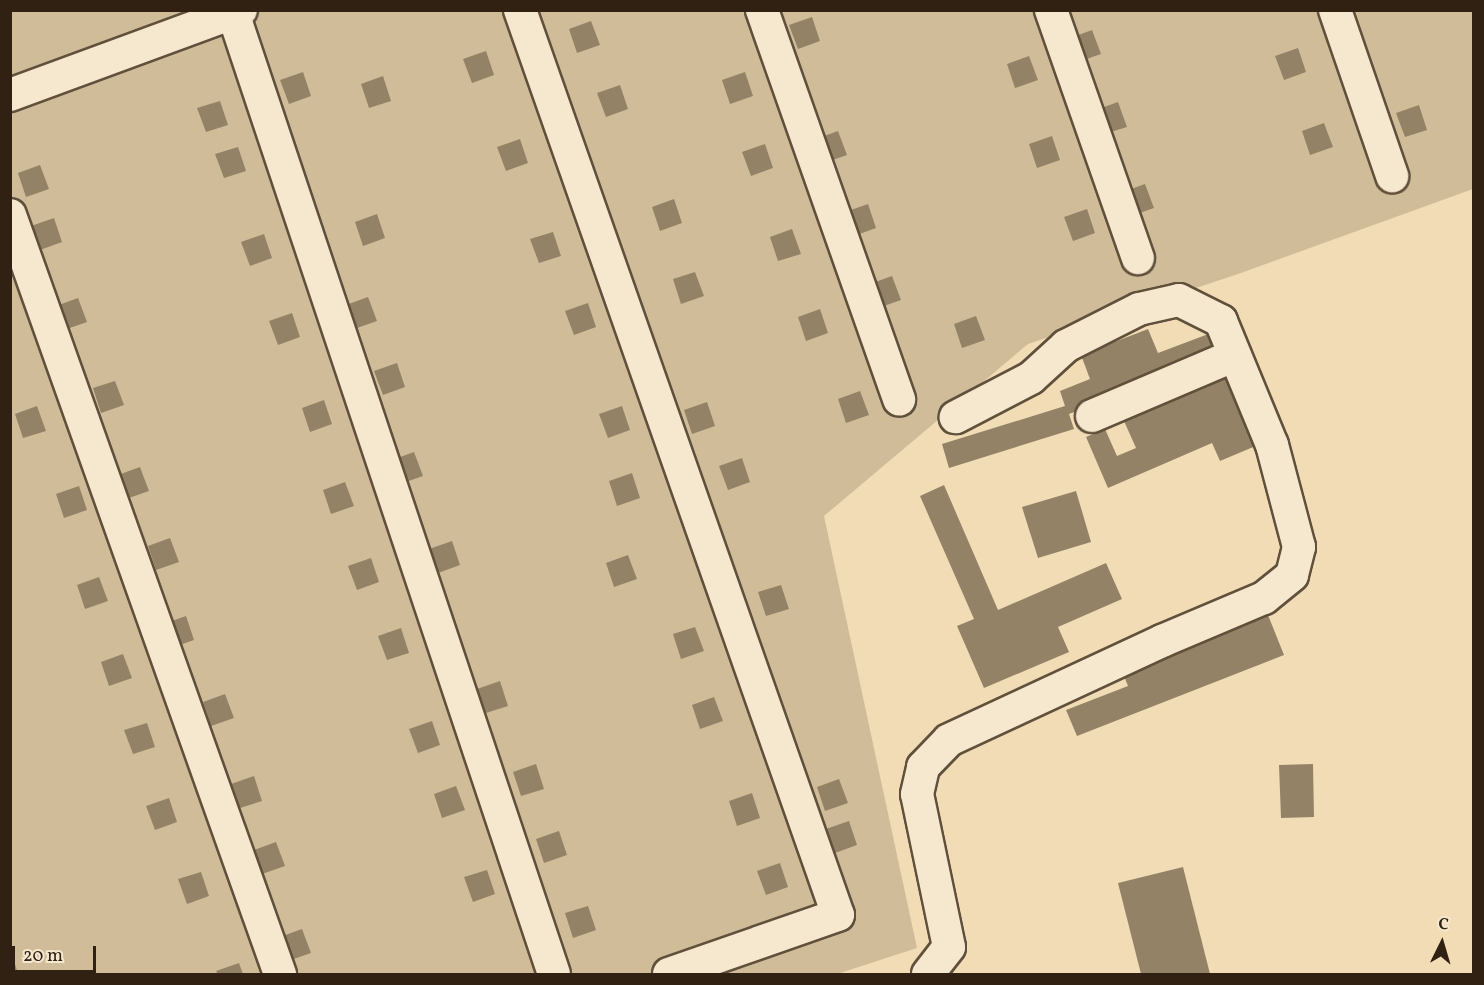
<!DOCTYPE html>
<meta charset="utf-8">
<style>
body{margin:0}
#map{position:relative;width:1484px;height:985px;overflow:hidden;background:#f1dcb5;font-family:Vollkorn,serif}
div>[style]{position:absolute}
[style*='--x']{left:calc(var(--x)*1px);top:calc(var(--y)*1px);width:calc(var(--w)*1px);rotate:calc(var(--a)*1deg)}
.green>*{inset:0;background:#d0bc99}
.building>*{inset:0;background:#948267}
.roads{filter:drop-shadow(2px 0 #60503c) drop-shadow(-2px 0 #60503c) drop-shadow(0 2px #60503c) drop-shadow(0 -2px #60503c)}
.minor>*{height:32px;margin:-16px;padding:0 16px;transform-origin:16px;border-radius:16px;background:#f6e8cf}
span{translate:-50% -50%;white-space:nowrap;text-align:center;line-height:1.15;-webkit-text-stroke:6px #f6e8cf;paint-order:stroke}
.frame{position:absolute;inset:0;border:12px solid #302113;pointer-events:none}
.north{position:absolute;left:1412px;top:913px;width:60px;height:60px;-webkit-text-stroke:4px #f6e8cf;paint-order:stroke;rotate:5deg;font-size:16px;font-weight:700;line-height:24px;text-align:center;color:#302113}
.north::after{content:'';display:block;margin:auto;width:21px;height:27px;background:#302113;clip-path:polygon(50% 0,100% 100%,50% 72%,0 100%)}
.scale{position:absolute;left:12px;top:946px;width:84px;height:27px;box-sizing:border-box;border:3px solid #302113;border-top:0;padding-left:8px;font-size:18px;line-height:21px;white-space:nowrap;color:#302113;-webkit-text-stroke:4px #f6e8cf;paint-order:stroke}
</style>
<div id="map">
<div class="green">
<i style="clip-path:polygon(10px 11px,1473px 11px,1473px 189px,1238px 274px,1028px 344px,824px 516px,917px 948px,837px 974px,11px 974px)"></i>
</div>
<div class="building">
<i style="clip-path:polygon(812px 17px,820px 41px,798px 49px,789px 25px)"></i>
<i style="clip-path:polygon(591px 21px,600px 45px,577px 53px,569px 29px)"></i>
<i style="clip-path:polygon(1092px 30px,1101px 54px,1078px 62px,1070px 38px)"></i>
<i style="clip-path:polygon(1298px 48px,1306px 72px,1284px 80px,1275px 56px)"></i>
<i style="clip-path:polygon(486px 51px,494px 75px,472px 83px,463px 59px)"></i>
<i style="clip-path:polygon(1029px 56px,1038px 80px,1015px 88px,1007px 64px)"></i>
<i style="clip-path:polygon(303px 72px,311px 96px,289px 104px,280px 80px)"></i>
<i style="clip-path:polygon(745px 72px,753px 96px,730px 104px,722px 80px)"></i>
<i style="clip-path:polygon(383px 76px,391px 101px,369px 108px,361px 84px)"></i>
<i style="clip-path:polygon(620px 85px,628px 109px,606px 117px,597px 93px)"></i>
<i style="clip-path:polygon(220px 101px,228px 125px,206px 132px,197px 108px)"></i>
<i style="clip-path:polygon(1118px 102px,1127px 127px,1104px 134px,1096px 110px)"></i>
<i style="clip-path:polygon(1419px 105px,1427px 130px,1405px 137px,1396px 113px)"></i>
<i style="clip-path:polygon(1324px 123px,1333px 147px,1310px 155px,1302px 131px)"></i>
<i style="clip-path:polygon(838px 131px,847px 155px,824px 163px,816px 139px)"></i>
<i style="clip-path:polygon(1052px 136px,1060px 160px,1037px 168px,1029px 144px)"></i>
<i style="clip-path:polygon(520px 139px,528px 163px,506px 171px,497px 147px)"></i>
<i style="clip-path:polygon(765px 144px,773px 168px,751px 176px,742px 152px)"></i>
<i style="clip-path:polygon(238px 147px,246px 171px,224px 178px,215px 154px)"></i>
<i style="clip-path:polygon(40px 165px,49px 189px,26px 197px,18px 173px)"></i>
<i style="clip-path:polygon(1145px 184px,1154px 208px,1131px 216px,1123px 192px)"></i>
<i style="clip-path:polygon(674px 199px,682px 223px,660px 231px,652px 207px)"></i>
<i style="clip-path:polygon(868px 204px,876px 228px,854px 236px,845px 212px)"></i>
<i style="clip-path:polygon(1087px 209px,1095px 233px,1073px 241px,1064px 217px)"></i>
<i style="clip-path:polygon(377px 214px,385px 238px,363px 246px,355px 222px)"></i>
<i style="clip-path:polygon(54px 218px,62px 242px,40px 250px,31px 226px)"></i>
<i style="clip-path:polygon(792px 229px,801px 254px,778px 261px,770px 237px)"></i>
<i style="clip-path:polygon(553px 232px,561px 256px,539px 263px,530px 239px)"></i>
<i style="clip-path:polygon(264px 234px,272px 258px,250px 266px,241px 242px)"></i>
<i style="clip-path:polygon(695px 272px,704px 296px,681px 304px,673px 279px)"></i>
<i style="clip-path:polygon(892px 276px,901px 300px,878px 308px,870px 284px)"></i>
<i style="clip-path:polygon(368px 297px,377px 321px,354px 329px,346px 305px)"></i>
<i style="clip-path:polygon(78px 298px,87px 322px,64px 330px,56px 306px)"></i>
<i style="clip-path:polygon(588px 303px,596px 327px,574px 335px,565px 311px)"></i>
<i style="clip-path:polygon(820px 309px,828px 333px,806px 341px,798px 317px)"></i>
<i style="clip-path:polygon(292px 313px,300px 337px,278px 345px,269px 321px)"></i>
<i style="clip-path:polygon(976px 316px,985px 340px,962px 348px,954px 324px)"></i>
<i style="clip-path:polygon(1148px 329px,1158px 353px,1211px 333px,1220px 356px,1069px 414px,1074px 429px,949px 468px,942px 444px,1065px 406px,1060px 391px,1090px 379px,1081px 355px)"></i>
<i style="clip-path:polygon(397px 363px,405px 387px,383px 395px,374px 371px)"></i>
<i style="clip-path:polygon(1228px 377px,1258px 445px,1220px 461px,1212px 443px,1108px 488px,1086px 437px,1105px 429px,1117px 456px,1136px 448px,1124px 421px)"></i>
<i style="clip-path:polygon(115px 381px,124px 405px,101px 413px,93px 388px)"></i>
<i style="clip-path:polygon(860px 391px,869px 415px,846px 423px,838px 399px)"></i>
<i style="clip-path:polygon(324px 400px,332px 424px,310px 432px,302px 408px)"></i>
<i style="clip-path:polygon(707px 402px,715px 426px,692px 434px,684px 410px)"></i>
<i style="clip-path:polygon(37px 406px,46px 431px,23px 438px,15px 414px)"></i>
<i style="clip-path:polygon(622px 406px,630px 430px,608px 438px,599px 414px)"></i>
<i style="clip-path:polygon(414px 452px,423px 476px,400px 484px,392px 460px)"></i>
<i style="clip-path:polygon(742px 458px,750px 482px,728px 490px,719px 466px)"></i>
<i style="clip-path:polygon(140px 467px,149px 491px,126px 499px,118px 475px)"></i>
<i style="clip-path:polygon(632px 473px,640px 498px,617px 506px,609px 481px)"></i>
<i style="clip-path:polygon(345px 482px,354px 506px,331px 514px,323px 490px)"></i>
<i style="clip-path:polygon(944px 485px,998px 610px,1106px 563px,1122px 599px,1058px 627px,1069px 652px,984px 688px,957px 626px,974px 619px,920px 496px)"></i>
<i style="clip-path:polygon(79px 486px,87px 510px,64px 518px,56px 494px)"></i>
<i style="clip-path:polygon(1076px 491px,1091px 542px,1038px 558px,1022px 507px)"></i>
<i style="clip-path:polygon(170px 538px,179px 562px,156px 570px,148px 546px)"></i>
<i style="clip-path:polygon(452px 541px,460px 565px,438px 573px,429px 549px)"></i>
<i style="clip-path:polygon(628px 555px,637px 579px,614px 587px,606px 563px)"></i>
<i style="clip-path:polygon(371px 558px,379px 582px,357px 590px,348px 566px)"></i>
<i style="clip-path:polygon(99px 577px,108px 601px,85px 609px,77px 585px)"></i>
<i style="clip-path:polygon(781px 585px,789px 609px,766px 616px,758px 592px)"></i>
<i style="clip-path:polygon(1268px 615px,1284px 655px,1077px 736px,1066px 710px,1128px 686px,1122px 671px)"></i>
<i style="clip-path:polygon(186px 616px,194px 640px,171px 648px,163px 624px)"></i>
<i style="clip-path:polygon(695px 627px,704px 651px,681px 659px,673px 634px)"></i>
<i style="clip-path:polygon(401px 628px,409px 653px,387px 660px,378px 636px)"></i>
<i style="clip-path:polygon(123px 654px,132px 678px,109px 686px,101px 662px)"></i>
<i style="clip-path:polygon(500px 681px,508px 706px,486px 713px,477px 689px)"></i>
<i style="clip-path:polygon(225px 694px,234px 718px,211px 726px,203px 702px)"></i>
<i style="clip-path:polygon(714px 697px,723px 721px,700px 729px,692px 705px)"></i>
<i style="clip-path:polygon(432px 721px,440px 745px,418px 753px,409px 729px)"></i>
<i style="clip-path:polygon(147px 723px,155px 747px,133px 754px,124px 730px)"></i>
<i style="clip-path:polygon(536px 764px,544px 789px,521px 796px,513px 772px)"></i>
<i style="clip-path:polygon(1313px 764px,1314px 817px,1281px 818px,1279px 765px)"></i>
<i style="clip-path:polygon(254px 776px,262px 801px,240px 808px,231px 784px)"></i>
<i style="clip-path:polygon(839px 779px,848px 803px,825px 811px,817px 787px)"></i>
<i style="clip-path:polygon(456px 786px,465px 810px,442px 818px,434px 794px)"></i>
<i style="clip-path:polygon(752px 793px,760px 818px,737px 826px,729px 801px)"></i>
<i style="clip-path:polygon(169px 798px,177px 822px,155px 830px,146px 806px)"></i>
<i style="clip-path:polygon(849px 821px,857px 845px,835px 853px,826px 829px)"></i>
<i style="clip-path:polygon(559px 831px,567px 855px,544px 863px,536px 839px)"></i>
<i style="clip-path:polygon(276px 842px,285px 866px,262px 874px,254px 850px)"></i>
<i style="clip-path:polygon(780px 863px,788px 887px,766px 895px,757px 871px)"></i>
<i style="clip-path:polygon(1183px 867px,1210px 974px,1141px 974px,1118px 883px)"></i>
<i style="clip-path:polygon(487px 870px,495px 894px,473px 902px,464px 877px)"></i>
<i style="clip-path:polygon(201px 872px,209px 896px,187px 904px,178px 879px)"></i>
<i style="clip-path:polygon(588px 906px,596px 930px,573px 938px,565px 913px)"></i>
<i style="clip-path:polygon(302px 929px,311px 953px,288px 961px,280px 937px)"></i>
<i style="clip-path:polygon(11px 953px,18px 973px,13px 974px,10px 974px)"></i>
<i style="clip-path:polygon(239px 963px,243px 974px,218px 974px,216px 971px)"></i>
</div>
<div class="roads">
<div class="minor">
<i style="--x:232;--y:10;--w:1016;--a:71.53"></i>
<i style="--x:520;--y:10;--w:959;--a:70.64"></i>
<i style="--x:838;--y:915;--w:179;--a:160.8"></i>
<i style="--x:762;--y:10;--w:413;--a:70.6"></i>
<i style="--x:1051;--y:10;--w:263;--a:70.7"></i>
<i style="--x:1335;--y:10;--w:176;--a:71"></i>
<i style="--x:10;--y:95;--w:246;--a:-20.2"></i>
<i style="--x:10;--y:215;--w:806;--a:70.42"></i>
<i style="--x:1092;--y:416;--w:155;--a:-23.1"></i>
<i style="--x:928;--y:974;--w:34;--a:-52"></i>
<i style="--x:949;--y:947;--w:156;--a:-101.8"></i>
<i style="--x:917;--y:794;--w:28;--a:-77"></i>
<i style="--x:923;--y:767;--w:37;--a:-46"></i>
<i style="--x:949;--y:740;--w:235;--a:-24.9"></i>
<i style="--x:1162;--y:641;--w:111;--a:-22.9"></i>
<i style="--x:1264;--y:598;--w:36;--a:-39"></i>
<i style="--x:1292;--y:575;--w:29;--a:-76"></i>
<i style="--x:1299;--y:547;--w:106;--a:-104.8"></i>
<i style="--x:1272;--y:445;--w:134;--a:-112.4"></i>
<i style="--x:1221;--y:321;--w:47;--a:-153.4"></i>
<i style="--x:1179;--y:300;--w:41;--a:167.3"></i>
<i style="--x:1139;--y:309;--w:82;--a:153.1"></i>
<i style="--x:1066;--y:346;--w:47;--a:137.6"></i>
<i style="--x:1031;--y:378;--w:85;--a:152.5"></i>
</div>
</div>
<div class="frame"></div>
<div class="north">С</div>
<div class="scale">20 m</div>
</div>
